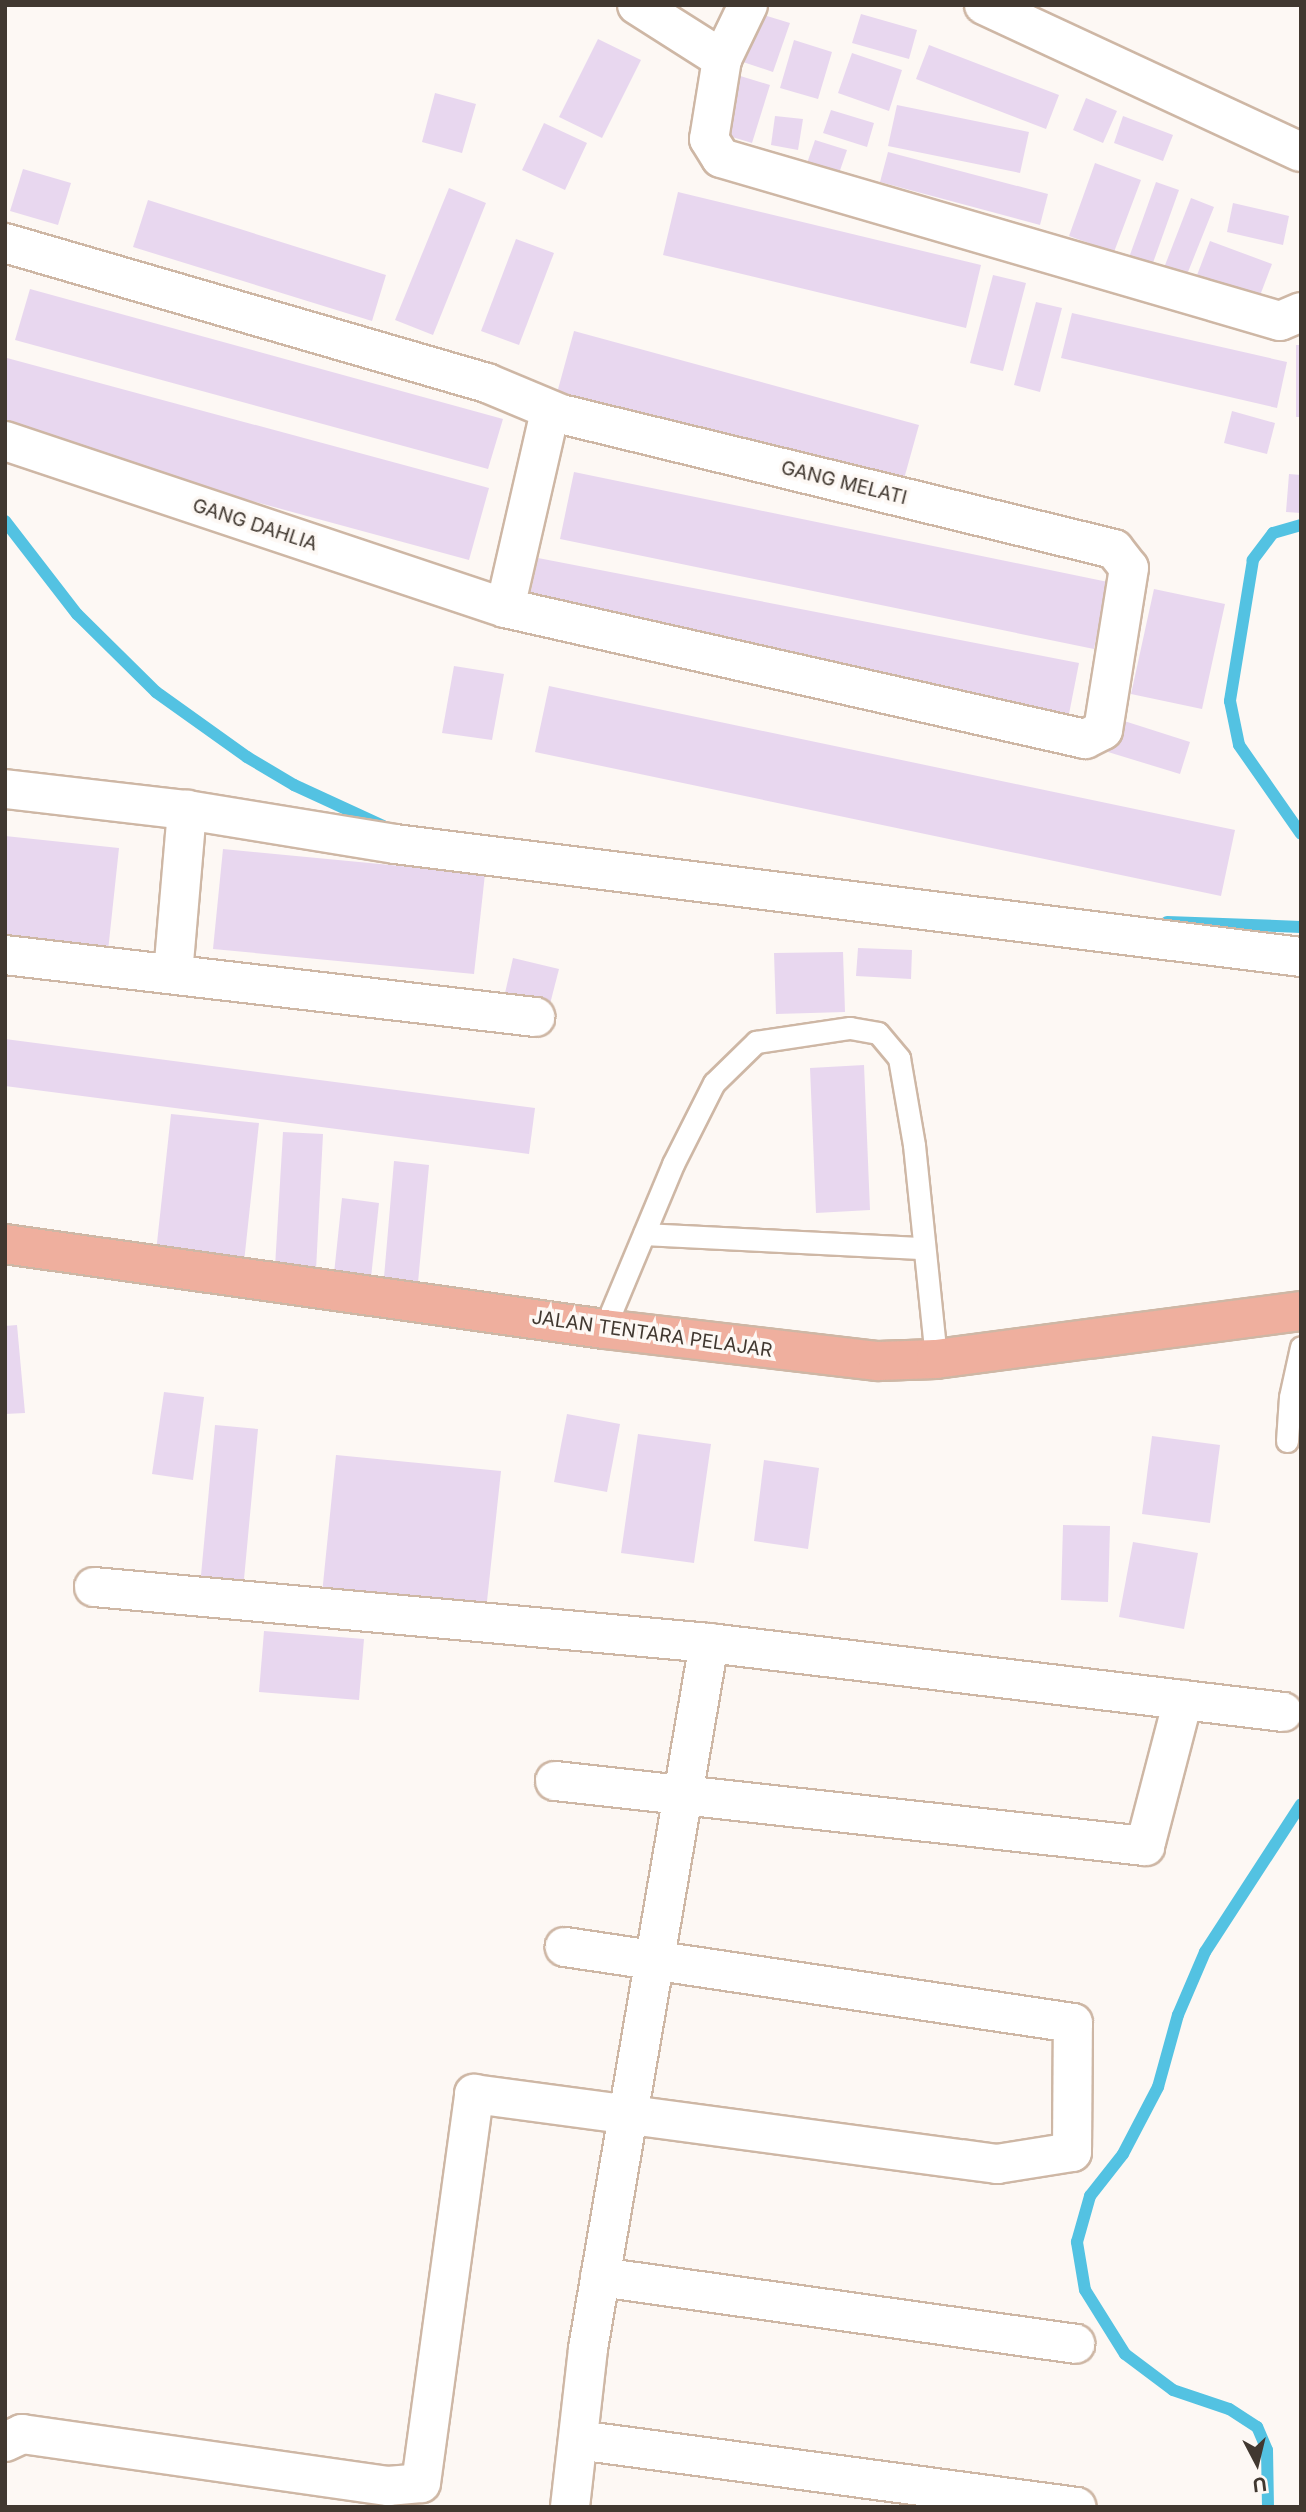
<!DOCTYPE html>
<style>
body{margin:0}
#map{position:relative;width:1306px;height:2512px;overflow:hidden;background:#fdf8f4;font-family:Inter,sans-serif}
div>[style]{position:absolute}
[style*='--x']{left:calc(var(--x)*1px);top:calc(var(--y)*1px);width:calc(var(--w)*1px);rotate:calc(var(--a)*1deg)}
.stream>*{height:12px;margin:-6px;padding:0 6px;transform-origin:6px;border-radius:6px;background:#53c2e2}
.building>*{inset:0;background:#e8d7ef}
.roads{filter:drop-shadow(2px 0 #ceb7a5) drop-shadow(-2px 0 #ceb7a5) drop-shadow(0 2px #ceb7a5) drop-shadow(0 -2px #ceb7a5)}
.service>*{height:21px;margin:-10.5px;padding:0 10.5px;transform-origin:10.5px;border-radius:10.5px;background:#fff}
.minor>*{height:38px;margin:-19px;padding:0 19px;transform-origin:19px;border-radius:19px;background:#fff}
.trunk>*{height:38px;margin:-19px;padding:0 19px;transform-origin:19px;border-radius:19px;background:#efaf9e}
span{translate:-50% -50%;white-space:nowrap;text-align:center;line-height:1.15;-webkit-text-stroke:7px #fdf8f4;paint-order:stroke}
.street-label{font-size:19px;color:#413830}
.frame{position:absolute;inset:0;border:7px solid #413830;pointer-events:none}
.north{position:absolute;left:1222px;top:2428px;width:70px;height:70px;-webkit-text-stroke:5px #fdf8f4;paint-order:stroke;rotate:173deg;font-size:19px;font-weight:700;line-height:28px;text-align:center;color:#413830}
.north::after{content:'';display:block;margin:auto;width:24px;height:32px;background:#413830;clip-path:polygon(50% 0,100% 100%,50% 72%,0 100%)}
</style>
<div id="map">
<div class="stream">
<i style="--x:5;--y:521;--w:118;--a:52.3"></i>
<i style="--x:77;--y:614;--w:111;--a:44.6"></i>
<i style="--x:156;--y:692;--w:112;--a:35.5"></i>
<i style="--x:247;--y:757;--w:55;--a:30.8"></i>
<i style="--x:294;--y:785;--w:98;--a:24.7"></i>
<i style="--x:1301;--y:525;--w:29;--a:164"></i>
<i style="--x:1273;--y:533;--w:34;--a:127"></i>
<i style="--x:1253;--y:560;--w:143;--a:99.3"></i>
<i style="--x:1230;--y:701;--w:45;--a:78.4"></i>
<i style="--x:1239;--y:745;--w:108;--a:55.1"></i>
<i style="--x:1167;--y:922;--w:134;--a:2.1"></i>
<i style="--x:1268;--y:2507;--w:57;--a:-91"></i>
<i style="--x:1267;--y:2450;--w:25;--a:-113"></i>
<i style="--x:1257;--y:2427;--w:33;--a:-147"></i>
<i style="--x:1229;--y:2409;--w:59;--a:-161.3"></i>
<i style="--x:1173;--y:2390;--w:60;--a:-143.1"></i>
<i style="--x:1125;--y:2354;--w:75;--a:-122"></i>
<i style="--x:1085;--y:2290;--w:49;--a:-99.5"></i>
<i style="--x:1077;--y:2242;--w:48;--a:-74.2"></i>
<i style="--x:1090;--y:2196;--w:53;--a:-51.8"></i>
<i style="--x:1123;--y:2154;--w:76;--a:-62.4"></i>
<i style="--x:1158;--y:2087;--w:75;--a:-74.5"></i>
<i style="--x:1178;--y:2015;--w:69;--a:-66.8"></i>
<i style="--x:1205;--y:1952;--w:176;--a:-57"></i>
</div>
<div class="building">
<i style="clip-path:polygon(760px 14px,790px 23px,773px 72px,743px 62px)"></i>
<i style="clip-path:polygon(861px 14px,917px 30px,909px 59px,852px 43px)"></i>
<i style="clip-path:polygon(598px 39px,641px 60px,602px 138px,559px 117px)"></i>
<i style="clip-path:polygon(794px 40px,832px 52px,818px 99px,780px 88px)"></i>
<i style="clip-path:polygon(929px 45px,1059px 95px,1046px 129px,916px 79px)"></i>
<i style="clip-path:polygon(852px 53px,902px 70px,889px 111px,838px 93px)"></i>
<i style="clip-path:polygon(737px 75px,770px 85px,752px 143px,719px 133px)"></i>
<i style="clip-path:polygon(435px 93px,476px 104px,462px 153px,422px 142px)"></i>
<i style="clip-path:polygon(1086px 98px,1117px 111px,1103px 143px,1073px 130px)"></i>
<i style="clip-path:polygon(897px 105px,1029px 132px,1020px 173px,888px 146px)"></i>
<i style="clip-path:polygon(831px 110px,874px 123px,867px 147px,823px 133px)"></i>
<i style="clip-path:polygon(775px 116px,803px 119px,798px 150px,771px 145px)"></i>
<i style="clip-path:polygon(1123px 116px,1173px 135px,1163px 161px,1114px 143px)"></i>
<i style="clip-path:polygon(544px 123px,587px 143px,565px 190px,522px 170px)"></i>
<i style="clip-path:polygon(815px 140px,847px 150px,836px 182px,804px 172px)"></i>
<i style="clip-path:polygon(888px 152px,1048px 194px,1040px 225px,880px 182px)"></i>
<i style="clip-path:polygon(1095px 163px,1141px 180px,1114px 252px,1069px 236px)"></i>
<i style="clip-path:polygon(23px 169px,71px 183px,58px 225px,10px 211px)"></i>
<i style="clip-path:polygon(1156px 182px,1179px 190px,1149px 274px,1126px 266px)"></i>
<i style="clip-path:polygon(449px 188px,486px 203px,433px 335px,395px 320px)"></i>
<i style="clip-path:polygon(678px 192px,981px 265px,966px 328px,663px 255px)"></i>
<i style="clip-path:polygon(1191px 198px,1214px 207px,1184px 282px,1162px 273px)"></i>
<i style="clip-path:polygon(148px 200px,386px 275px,372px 321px,133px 247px)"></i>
<i style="clip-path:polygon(1233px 203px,1289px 216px,1283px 245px,1227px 232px)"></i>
<i style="clip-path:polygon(516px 239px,554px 253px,519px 345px,481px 331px)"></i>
<i style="clip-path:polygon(1210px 241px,1272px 264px,1256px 306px,1194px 283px)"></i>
<i style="clip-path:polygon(993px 275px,1026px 283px,1003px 371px,970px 363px)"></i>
<i style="clip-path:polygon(30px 289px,503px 419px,488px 469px,15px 340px)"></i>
<i style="clip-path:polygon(1036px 302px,1062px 308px,1040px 392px,1014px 385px)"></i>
<i style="clip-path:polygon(1072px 313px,1287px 362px,1277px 408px,1061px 358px)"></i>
<i style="clip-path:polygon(574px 331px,919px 425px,902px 486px,557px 393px)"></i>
<i style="clip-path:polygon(1296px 345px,1301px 345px,1301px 417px,1296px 417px)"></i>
<i style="clip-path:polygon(7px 358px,489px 488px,469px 560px,5px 434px)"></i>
<i style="clip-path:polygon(1232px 411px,1275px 423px,1267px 454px,1224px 443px)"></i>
<i style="clip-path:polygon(574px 472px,1108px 582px,1094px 649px,560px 539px)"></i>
<i style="clip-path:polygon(1289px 474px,1301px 475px,1301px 513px,1286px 512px)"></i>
<i style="clip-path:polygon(538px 558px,1079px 663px,1069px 714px,527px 609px)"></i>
<i style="clip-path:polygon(1154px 589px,1225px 604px,1202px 709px,1131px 694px)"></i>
<i style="clip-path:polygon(454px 666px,504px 674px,492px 740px,442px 733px)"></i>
<i style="clip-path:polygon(549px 686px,1235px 830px,1221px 896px,535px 752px)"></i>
<i style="clip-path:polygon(1118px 719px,1190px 742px,1180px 774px,1108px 752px)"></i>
<i style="clip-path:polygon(5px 836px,119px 848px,108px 951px,5px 940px)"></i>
<i style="clip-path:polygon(223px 849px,485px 874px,474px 974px,213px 949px)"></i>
<i style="clip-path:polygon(858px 948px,912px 950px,911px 979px,856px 976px)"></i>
<i style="clip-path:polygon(843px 952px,845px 1012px,776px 1014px,774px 953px)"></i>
<i style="clip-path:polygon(513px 958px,559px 969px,550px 1004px,505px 993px)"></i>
<i style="clip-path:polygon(5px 1039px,535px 1108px,529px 1154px,5px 1086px)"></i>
<i style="clip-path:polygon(864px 1065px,870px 1210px,816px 1213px,810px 1068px)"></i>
<i style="clip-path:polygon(171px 1114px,259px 1123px,244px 1262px,156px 1252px)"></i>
<i style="clip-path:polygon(283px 1132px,323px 1134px,316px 1270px,275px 1267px)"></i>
<i style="clip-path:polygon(394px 1161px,429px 1165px,417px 1293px,383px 1289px)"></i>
<i style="clip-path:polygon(342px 1198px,379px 1203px,370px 1287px,333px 1283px)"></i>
<i style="clip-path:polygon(17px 1325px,25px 1413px,5px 1414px,5px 1326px)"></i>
<i style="clip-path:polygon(164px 1392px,204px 1397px,193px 1480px,152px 1474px)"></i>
<i style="clip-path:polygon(567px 1414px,620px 1424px,607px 1492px,554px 1482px)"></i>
<i style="clip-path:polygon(215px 1425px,258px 1429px,243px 1590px,200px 1586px)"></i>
<i style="clip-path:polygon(638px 1434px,711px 1444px,694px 1563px,621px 1553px)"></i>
<i style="clip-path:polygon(1152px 1436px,1220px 1445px,1210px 1523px,1142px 1514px)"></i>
<i style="clip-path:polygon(336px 1455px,501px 1471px,485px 1620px,321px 1604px)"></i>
<i style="clip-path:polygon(764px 1460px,819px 1468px,808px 1549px,754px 1541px)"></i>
<i style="clip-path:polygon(1063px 1525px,1110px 1526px,1108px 1602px,1061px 1600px)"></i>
<i style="clip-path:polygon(1133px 1542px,1198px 1553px,1184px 1629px,1119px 1617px)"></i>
<i style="clip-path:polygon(264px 1631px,364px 1639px,359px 1700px,259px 1692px)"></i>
</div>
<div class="roads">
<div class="service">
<i style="--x:644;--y:1234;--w:280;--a:2.9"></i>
<i style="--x:604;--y:1329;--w:179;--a:-67.3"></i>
<i style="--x:673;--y:1164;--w:91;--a:-63.2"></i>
<i style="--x:714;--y:1083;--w:59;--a:-44.3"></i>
<i style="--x:756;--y:1042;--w:95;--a:-8.5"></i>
<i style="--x:850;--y:1028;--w:28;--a:10"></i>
<i style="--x:878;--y:1033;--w:33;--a:50"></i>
<i style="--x:899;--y:1058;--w:88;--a:80.2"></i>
<i style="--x:914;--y:1145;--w:215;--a:84.1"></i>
<i style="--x:1287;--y:1441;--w:44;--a:-86.1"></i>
<i style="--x:1290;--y:1397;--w:51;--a:-77.6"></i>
</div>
<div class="minor">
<i style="--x:637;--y:5;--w:101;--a:32.4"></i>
<i style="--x:722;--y:59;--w:60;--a:-64.3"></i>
<i style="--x:984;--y:5;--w:349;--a:24.9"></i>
<i style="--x:722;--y:59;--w:81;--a:99.2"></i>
<i style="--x:709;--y:139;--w:22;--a:58"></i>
<i style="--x:721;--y:158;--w:582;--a:16.26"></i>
<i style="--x:1280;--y:321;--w:23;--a:-23"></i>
<i style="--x:5;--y:243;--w:502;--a:16.2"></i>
<i style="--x:487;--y:383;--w:80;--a:22.7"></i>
<i style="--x:561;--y:414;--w:569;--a:13.72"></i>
<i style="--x:1114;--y:549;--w:24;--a:52"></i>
<i style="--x:1129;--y:568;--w:164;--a:99.1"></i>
<i style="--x:1103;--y:730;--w:20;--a:153"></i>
<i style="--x:1085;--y:739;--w:595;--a:-167.27"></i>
<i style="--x:505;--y:608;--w:527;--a:-161.53"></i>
<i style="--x:505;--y:608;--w:202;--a:-77.1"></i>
<i style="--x:5;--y:789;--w:183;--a:6.6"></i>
<i style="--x:187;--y:810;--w:211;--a:9.3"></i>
<i style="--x:395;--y:844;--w:913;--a:7.11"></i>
<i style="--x:5;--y:955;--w:534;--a:6.67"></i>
<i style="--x:173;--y:974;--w:165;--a:-85.1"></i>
<i style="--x:94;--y:1587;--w:618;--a:5.2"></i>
<i style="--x:709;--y:1643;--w:716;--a:99.73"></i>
<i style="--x:588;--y:2349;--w:159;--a:96.5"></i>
<i style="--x:709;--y:1643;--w:578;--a:6.85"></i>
<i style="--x:555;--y:1781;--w:594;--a:6.29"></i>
<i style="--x:1145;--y:1846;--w:151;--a:-75.4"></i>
<i style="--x:600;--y:2277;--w:480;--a:8"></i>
<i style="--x:578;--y:2440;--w:503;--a:7.65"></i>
<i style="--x:5;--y:2442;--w:19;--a:-25"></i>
<i style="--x:22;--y:2434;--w:370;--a:8.1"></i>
<i style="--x:388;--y:2486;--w:33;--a:-5"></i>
<i style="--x:421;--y:2483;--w:393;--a:-82.2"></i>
<i style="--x:474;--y:2094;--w:528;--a:7.62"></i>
<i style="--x:997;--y:2164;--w:76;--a:-9.1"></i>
<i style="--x:1072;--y:2152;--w:129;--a:-89.6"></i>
<i style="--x:1073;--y:2023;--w:514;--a:-171.49"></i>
</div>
<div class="trunk">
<i style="--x:5;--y:1244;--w:605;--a:8.08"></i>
<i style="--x:604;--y:1329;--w:276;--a:6.7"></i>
<i style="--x:878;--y:1361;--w:58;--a:-2"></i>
<i style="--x:936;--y:1359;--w:368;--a:-7.5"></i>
</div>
</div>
<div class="street-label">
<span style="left:844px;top:483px;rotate:14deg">GANG MELATI</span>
<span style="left:255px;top:525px;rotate:18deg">GANG DAHLIA</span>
<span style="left:652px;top:1334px;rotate:8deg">JALAN TENTARA PELAJAR</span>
</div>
<div class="frame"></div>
<div class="north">U</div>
</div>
